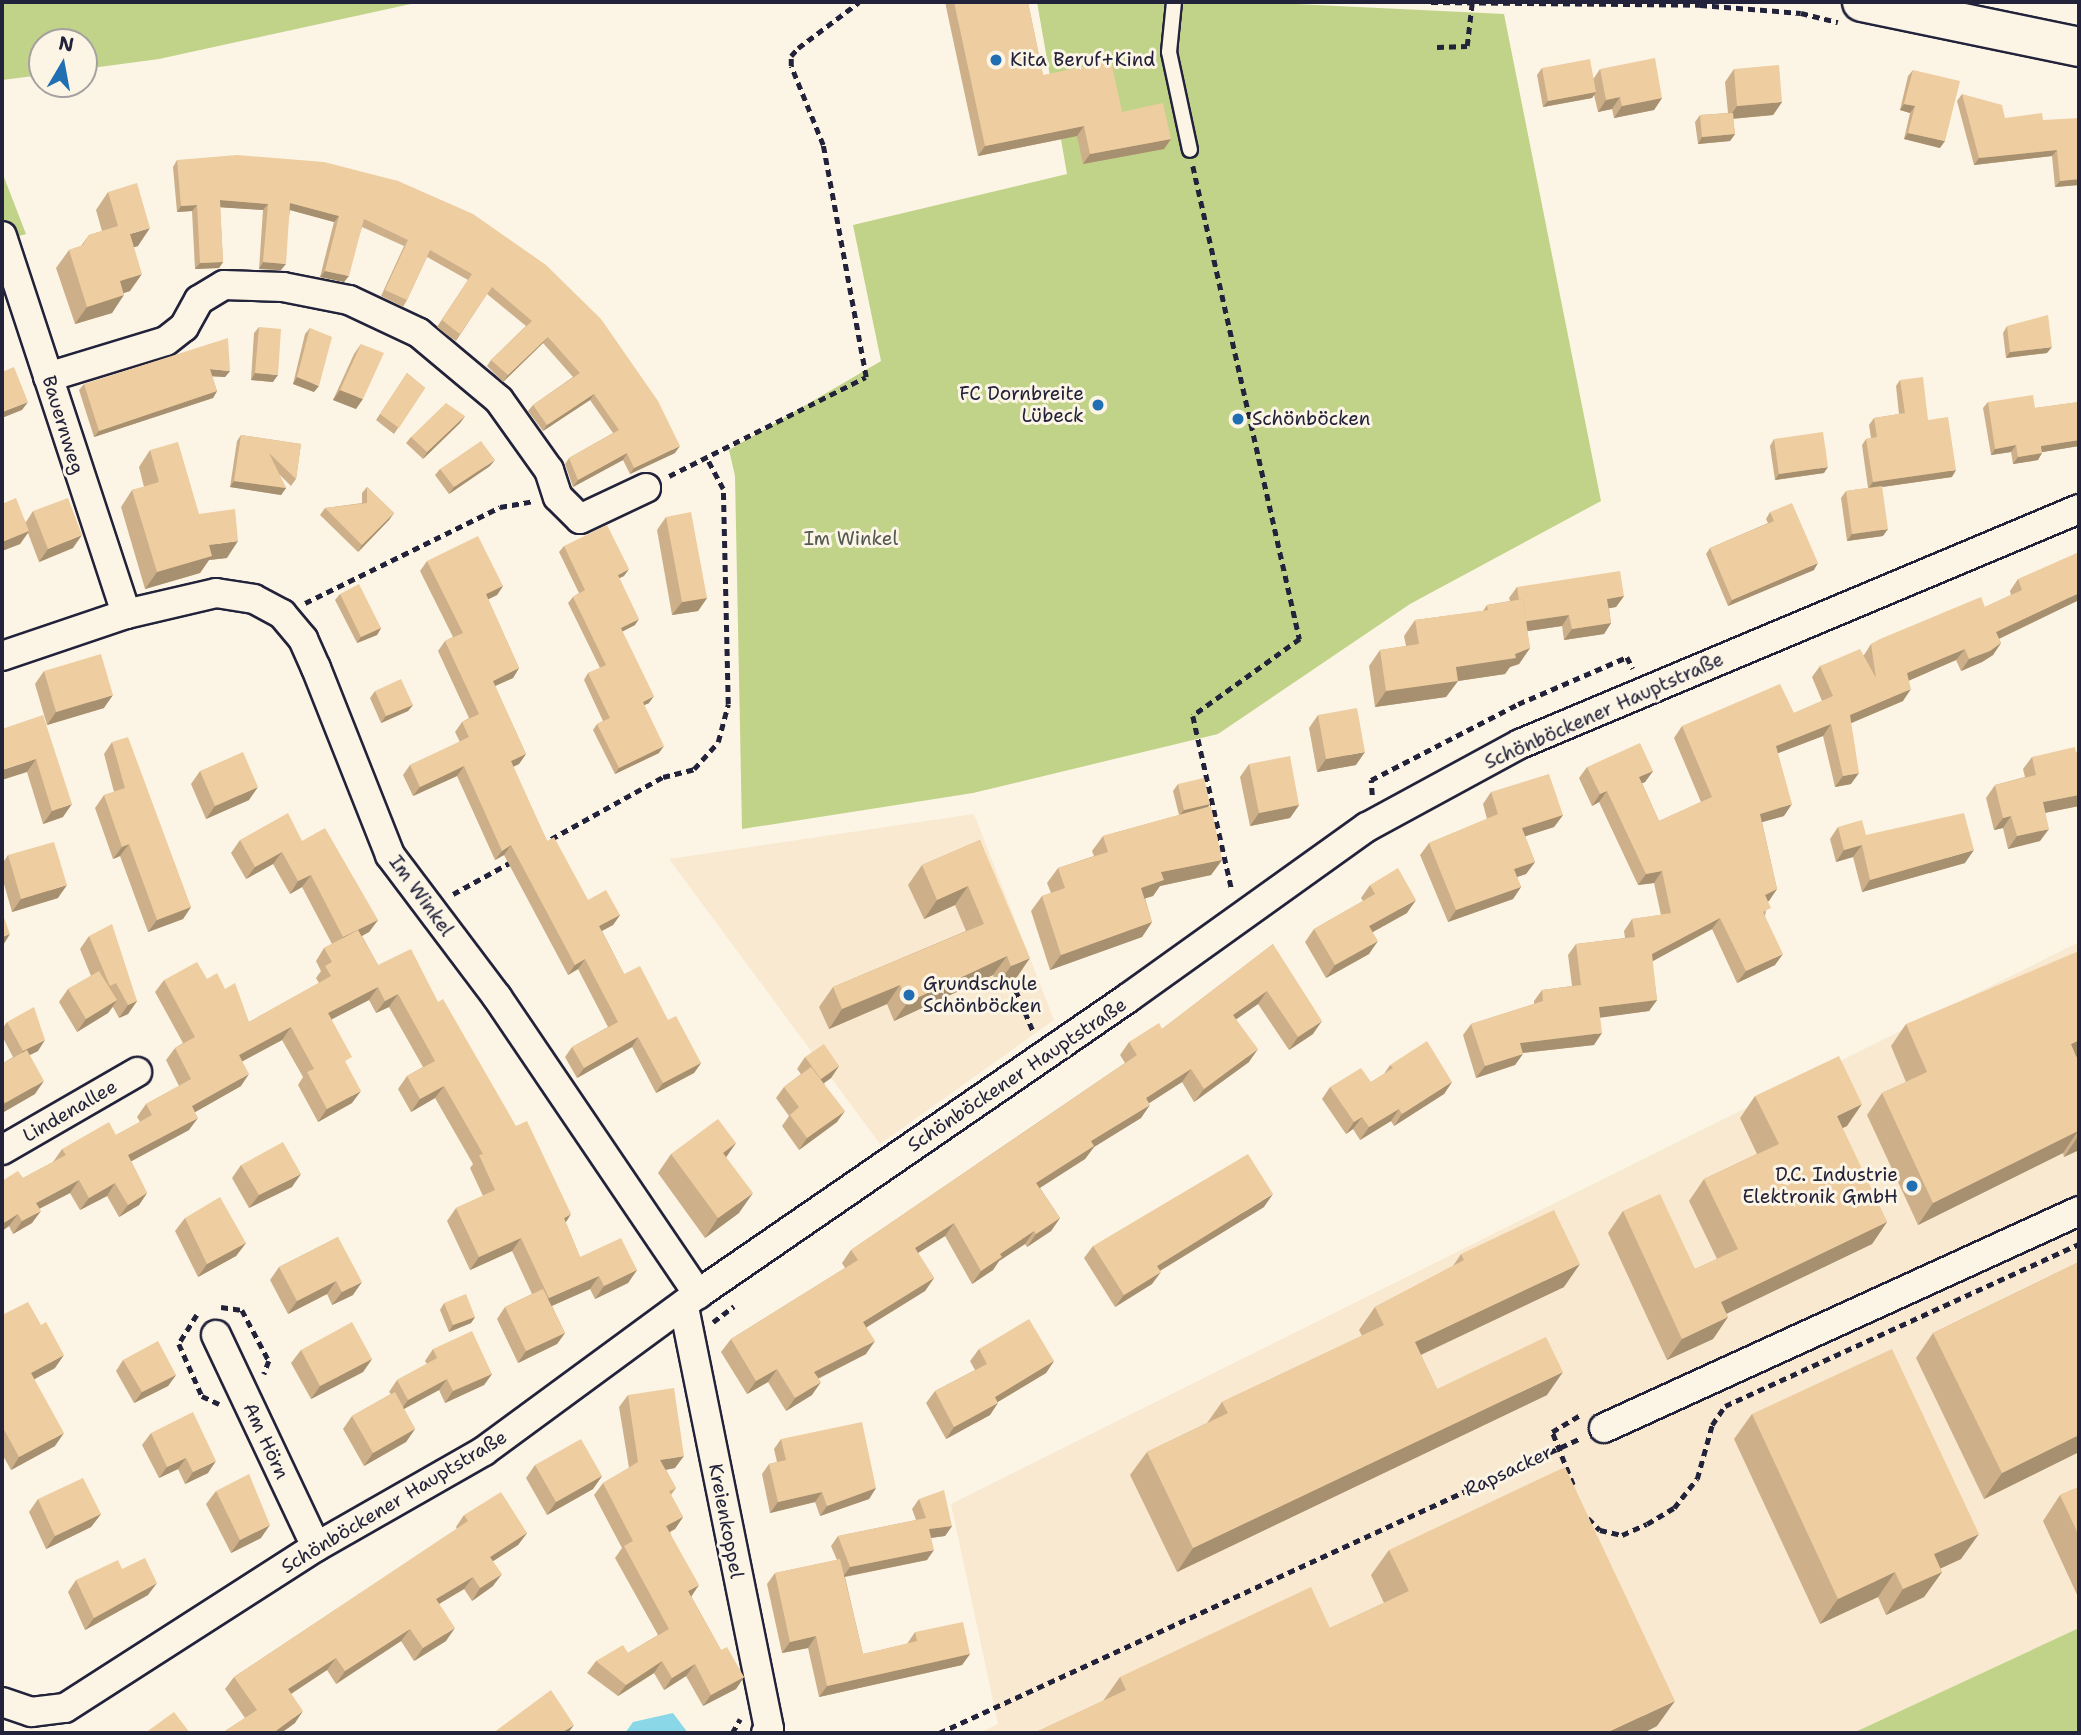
<!DOCTYPE html>
<meta charset="utf-8">
<style>
body{margin:0}
#map{position:relative;width:2081px;height:1735px;overflow:hidden;background:#fcf5e5;font-family:"Shantell Sans",sans-serif}
div>[style]{position:absolute}
[style*='--x']{left:calc(var(--x)*1px);top:calc(var(--y)*1px);width:calc(var(--w)*1px);rotate:calc(var(--a)*1deg)}
.built>*{inset:0;background:#f8e9d0}
.green>*{inset:0;background:#c1d388}
.water>*{inset:0;background:#89d7e7}
.path>*{height:4.5px;margin-top:-2.25px;transform-origin:0;background:repeating-linear-gradient(90deg,#22223b 0 7px,transparent 0 12px)}
.roads{filter:drop-shadow(2px 0 #22223b) drop-shadow(-2px 0 #22223b) drop-shadow(0 2px #22223b) drop-shadow(0 -2px #22223b)}
.lane>*{height:14px;margin:-7px;padding:0 7px;transform-origin:7px;border-radius:7px;background:#fcf5e5}
.street>*{height:28px;margin:-14px;padding:0 14px;transform-origin:14px;border-radius:14px;background:#fcf5e5}
.secondary>*{height:38px;margin:-19px;padding:0 19px;transform-origin:19px;border-radius:19px;background:#fcf5e5}
.wall>*{inset:0;background:#cdb08a}
.shaded-wall>*{inset:0;background:#a79070}
.building>*{inset:0;background:#eecda0}
.dots>*{width:19px;height:19px;translate:-50% -50%;box-sizing:border-box;border:4px solid #fcf5e5;border-radius:50%}
span{translate:-50% -50%;white-space:nowrap;text-align:center;line-height:1.15;-webkit-text-stroke:6px #fcf5e5;paint-order:stroke}
.poi-label{font-size:19px;color:#22223b}
.left{translate:0 -50%;text-align:left}
.right{translate:-100% -50%;text-align:right}
.street-label{font-size:19px;color:#22223b}
.park-label{font-size:19px;color:#525752}
.frame{position:absolute;inset:0;border:4px solid #22223b;pointer-events:none}
.north{position:absolute;left:28px;top:28px;width:70px;height:70px;box-sizing:border-box;background:#fcf5e5;border:2px solid #a5a1a1;border-radius:50%;rotate:10deg;font-size:19px;font-weight:700;line-height:28px;text-align:center;color:#22223b}
.north::after{content:'';display:block;margin:auto;width:24px;height:32px;background:#1f6fb2;clip-path:polygon(50% 0,100% 100%,50% 72%,0 100%)}
</style>
<div id="map">
<div class="built">
<i style="clip-path:polygon(974px 814px,1054px 1020px,880px 1144px,669px 859px)"></i>
<i style="clip-path:polygon(2079px 942px,2079px 1628px,1853px 1733px,979px 1733px,998px 1724px,951px 1504px)"></i>
</div>
<div class="green">
<i style="clip-path:polygon(2px 2px,420px 2px,159px 59px,84px 69px,84px 42px,42px 42px,42px 75px,2px 80px)"></i>
<i style="clip-path:polygon(1037px 2px,1256px 2px,1504px 14px,1601px 501px,1410px 604px,1218px 734px,973px 793px,742px 829px,735px 476px,729px 450px,881px 361px,853px 225px,1067px 174px)"></i>
<i style="clip-path:polygon(2px 172px,26px 234px,2px 241px)"></i>
<i style="clip-path:polygon(2079px 1628px,2079px 1733px,1853px 1733px)"></i>
</div>
<div class="water">
<i style="clip-path:polygon(673px 1713px,688px 1733px,625px 1733px,633px 1722px)"></i>
</div>
<div class="path">
<i style="--x:1431;--y:2;--w:269;--a:0.6"></i>
<i style="--x:1700;--y:5;--w:101;--a:4.5"></i>
<i style="--x:1801;--y:13;--w:38;--a:14"></i>
<i style="--x:1437;--y:47;--w:30;--a:-2"></i>
<i style="--x:1467;--y:46;--w:43;--a:-83.4"></i>
<i style="--x:1193;--y:166;--w:485;--a:77.3"></i>
<i style="--x:1300;--y:639;--w:132;--a:144.3"></i>
<i style="--x:1193;--y:716;--w:179;--a:77.4"></i>
<i style="--x:669;--y:476;--w:220;--a:-26.7"></i>
<i style="--x:866;--y:377;--w:236;--a:-100.5"></i>
<i style="--x:823;--y:145;--w:85;--a:-112.1"></i>
<i style="--x:791;--y:66;--w:10;--a:-90"></i>
<i style="--x:791;--y:56;--w:11;--a:-49"></i>
<i style="--x:798;--y:48;--w:76;--a:-37"></i>
<i style="--x:305;--y:603;--w:217;--a:-26.2"></i>
<i style="--x:500;--y:507;--w:34;--a:-10"></i>
<i style="--x:1372;--y:795;--w:15;--a:-94"></i>
<i style="--x:1371;--y:780;--w:165;--a:-27.3"></i>
<i style="--x:1518;--y:704;--w:119;--a:-23.3"></i>
<i style="--x:1627;--y:657;--w:13;--a:63"></i>
<i style="--x:551;--y:839;--w:128;--a:-29"></i>
<i style="--x:663;--y:777;--w:32;--a:-14"></i>
<i style="--x:694;--y:769;--w:36;--a:-48"></i>
<i style="--x:718;--y:742;--w:39;--a:-75"></i>
<i style="--x:728;--y:704;--w:215;--a:-91.3"></i>
<i style="--x:723;--y:489;--w:36;--a:-118"></i>
<i style="--x:453;--y:894;--w:68;--a:-28.8"></i>
<i style="--x:1011;--y:979;--w:59;--a:66.9"></i>
<i style="--x:221;--y:1307;--w:21;--a:8"></i>
<i style="--x:242;--y:1310;--w:58;--a:62.1"></i>
<i style="--x:269;--y:1361;--w:14;--a:111"></i>
<i style="--x:197;--y:1315;--w:34;--a:122"></i>
<i style="--x:179;--y:1344;--w:57;--a:66.1"></i>
<i style="--x:202;--y:1396;--w:19;--a:25"></i>
<i style="--x:713;--y:1322;--w:26;--a:-37"></i>
<i style="--x:1573;--y:1485;--w:57;--a:-111.6"></i>
<i style="--x:1552;--y:1432;--w:35;--a:-31"></i>
<i style="--x:1588;--y:1518;--w:17;--a:45"></i>
<i style="--x:1600;--y:1530;--w:23;--a:13"></i>
<i style="--x:1622;--y:1535;--w:27;--a:-24"></i>
<i style="--x:1647;--y:1524;--w:31;--a:-31"></i>
<i style="--x:1674;--y:1508;--w:37;--a:-52"></i>
<i style="--x:1697;--y:1479;--w:56;--a:-74.5"></i>
<i style="--x:1712;--y:1425;--w:23;--a:-56"></i>
<i style="--x:1725;--y:1406;--w:389;--a:-24.6"></i>
<i style="--x:732;--y:1733;--w:16;--a:-60"></i>
<i style="--x:939;--y:1733;--w:707;--a:-24.68"></i>
</div>
<div class="roads">
<div class="lane">
<i style="--x:1174;--y:2;--w:50;--a:95.7"></i>
<i style="--x:1169;--y:52;--w:100;--a:77.9"></i>
</div>
<div class="street">
<i style="--x:2;--y:236;--w:398;--a:71.8"></i>
<i style="--x:48;--y:377;--w:123;--a:-17"></i>
<i style="--x:166;--y:341;--w:23;--a:-38"></i>
<i style="--x:184;--y:327;--w:31;--a:-61"></i>
<i style="--x:199;--y:300;--w:29;--a:-31"></i>
<i style="--x:224;--y:285;--w:59;--a:1.9"></i>
<i style="--x:283;--y:287;--w:67;--a:11.1"></i>
<i style="--x:349;--y:300;--w:77;--a:25.2"></i>
<i style="--x:419;--y:333;--w:104;--a:39.9"></i>
<i style="--x:499;--y:400;--w:86;--a:54.5"></i>
<i style="--x:549;--y:470;--w:28;--a:72"></i>
<i style="--x:558;--y:497;--w:31;--a:45"></i>
<i style="--x:580;--y:519;--w:73;--a:-25.2"></i>
<i style="--x:2;--y:656;--w:131;--a:-18.7"></i>
<i style="--x:126;--y:614;--w:92;--a:-13.1"></i>
<i style="--x:216;--y:593;--w:38;--a:9"></i>
<i style="--x:254;--y:599;--w:32;--a:28"></i>
<i style="--x:282;--y:614;--w:33;--a:50"></i>
<i style="--x:303;--y:639;--w:32;--a:66"></i>
<i style="--x:316;--y:668;--w:201;--a:68.4"></i>
<i style="--x:390;--y:855;--w:178;--a:53"></i>
<i style="--x:497;--y:997;--w:359;--a:55.9"></i>
<i style="--x:2;--y:1150;--w:156;--a:-30"></i>
<i style="--x:684;--y:1307;--w:430;--a:78.6"></i>
<i style="--x:769;--y:1729;--w:5;--a:127"></i>
<i style="--x:216;--y:1335;--w:234;--a:64.7"></i>
<i style="--x:1604;--y:1428;--w:522;--a:-24.55"></i>
<i style="--x:2;--y:1702;--w:31;--a:19"></i>
<i style="--x:31;--y:1712;--w:34;--a:-7"></i>
<i style="--x:65;--y:1708;--w:298;--a:-32.7"></i>
<i style="--x:316;--y:1547;--w:193;--a:-29.7"></i>
<i style="--x:484;--y:1451;--w:265;--a:-36.3"></i>
<i style="--x:698;--y:1294;--w:522;--a:-34.54"></i>
<i style="--x:1128;--y:998;--w:294;--a:-35.6"></i>
<i style="--x:1367;--y:827;--w:174;--a:-28.5"></i>
<i style="--x:1520;--y:744;--w:606;--a:-22.8"></i>
</div>
<div class="secondary">
<i style="--x:1862;--y:2;--w:222;--a:11.7"></i>
</div>
</div>
<div class="wall">
<i style="clip-path:polygon(945px 2px,1028px 2px,1043px 75px,1122px 112px,1171px 139px,1164px 149px,1083px 164px,1077px 136px,978px 156px)"></i>
<i style="clip-path:polygon(1542px 68px,1594px 78px,1600px 69px,1662px 98px,1654px 110px,1614px 118px,1612px 109px,1598px 112px,1594px 95px,1592px 98px,1543px 107px,1537px 75px)"></i>
<i style="clip-path:polygon(1734px 69px,1782px 102px,1773px 115px,1733px 119px,1735px 134px,1730px 141px,1698px 144px,1695px 122px,1700px 115px,1728px 113px,1725px 82px)"></i>
<i style="clip-path:polygon(1913px 70px,1940px 148px,1904px 139px,1910px 113px,1900px 110px,1908px 76px)"></i>
<i style="clip-path:polygon(1962px 94px,2005px 118px,2043px 120px,2079px 185px,2055px 187px,2052px 156px,1974px 165px,1957px 101px)"></i>
<i style="clip-path:polygon(177px 160px,398px 181px,675px 453px,630px 474px,623px 460px,573px 487px,565px 464px,569px 458px,613px 433px,590px 400px,543px 431px,528px 411px,533px 405px,573px 377px,543px 343px,503px 382px,487px 366px,491px 360px,526px 326px,487px 294px,456px 341px,447px 335px,437px 327px,468px 280px,427px 257px,407px 300px,403px 307px,381px 296px,404px 246px,362px 227px,344px 282px,320px 277px,334px 222px,290px 210px,281px 270px,259px 269px,263px 210px,220px 207px,223px 262px,219px 268px,195px 269px,192px 211px,177px 212px,173px 167px)"></i>
<i style="clip-path:polygon(108px 192px,138px 246px,134px 247px,130px 291px,124px 293px,112px 313px,75px 324px,56px 268px,69px 250px,81px 246px,89px 235px,102px 231px,96px 210px)"></i>
<i style="clip-path:polygon(2007px 326px,2047px 353px,2006px 358px,2003px 333px)"></i>
<i style="clip-path:polygon(259px 327px,273px 382px,251px 380px,254px 333px)"></i>
<i style="clip-path:polygon(310px 328px,314px 392px,293px 384px,305px 334px)"></i>
<i style="clip-path:polygon(361px 344px,356px 409px,333px 400px,354px 354px)"></i>
<i style="clip-path:polygon(230px 371px,225px 377px,212px 376px,217px 391px,213px 398px,94px 437px,79px 390px,84px 384px)"></i>
<i style="clip-path:polygon(407px 373px,425px 388px,394px 434px,376px 420px)"></i>
<i style="clip-path:polygon(1900px 380px,1928px 420px,1952px 477px,1882px 487px,1883px 536px,1847px 541px,1841px 498px,1846px 491px,1868px 488px,1862px 445px,1866px 439px,1871px 438px,1869px 425px,1874px 418px,1899px 414px,1896px 386px)"></i>
<i style="clip-path:polygon(1988px 402px,2035px 408px,2079px 402px,2079px 446px,2042px 452px,2038px 460px,2013px 464px,2011px 452px,1991px 455px,1983px 408px)"></i>
<i style="clip-path:polygon(465px 416px,460px 423px,423px 459px,406px 443px,411px 437px)"></i>
<i style="clip-path:polygon(241px 435px,301px 444px,296px 479px,291px 486px,279px 474px,286px 488px,281px 495px,230px 487px,237px 441px)"></i>
<i style="clip-path:polygon(1774px 439px,1824px 473px,1775px 480px,1770px 446px)"></i>
<i style="clip-path:polygon(150px 450px,199px 514px,227px 558px,209px 560px,200px 573px,145px 589px,121px 507px,132px 490px,144px 487px,139px 467px)"></i>
<i style="clip-path:polygon(490px 466px,449px 494px,435px 475px,440px 469px)"></i>
<i style="clip-path:polygon(367px 487px,394px 513px,389px 520px,358px 552px,320px 515px,325px 508px,362px 503px,362px 493px)"></i>
<i style="clip-path:polygon(2px 504px,26px 522px,33px 511px,73px 548px,39px 562px,28px 533px,20px 544px,2px 551px)"></i>
<i style="clip-path:polygon(1770px 512px,1814px 570px,1728px 606px,1706px 554px,1710px 548px,1768px 523px,1766px 519px)"></i>
<i style="clip-path:polygon(666px 517px,707px 598px,698px 611px,672px 615px,657px 530px)"></i>
<i style="clip-path:polygon(564px 546px,624px 576px,619px 578px,635px 625px,622px 631px,649px 703px,644px 705px,659px 753px,615px 774px,593px 730px,597px 724px,603px 721px,584px 680px,588px 673px,600px 668px,568px 603px,573px 597px,579px 593px,559px 552px)"></i>
<i style="clip-path:polygon(427px 561px,503px 586px,497px 595px,488px 599px,519px 668px,513px 678px,495px 686px,526px 754px,519px 764px,513px 767px,547px 841px,588px 900px,620px 915px,613px 925px,602px 931px,624px 974px,668px 1020px,701px 1063px,694px 1073px,656px 1093px,632px 1047px,577px 1078px,565px 1057px,572px 1047px,608px 1027px,578px 969px,568px 975px,504px 855px,495px 860px,457px 776px,413px 796px,403px 775px,410px 765px,460px 742px,455px 732px,462px 722px,469px 718px,438px 651px,445px 641px,453px 637px,420px 571px)"></i>
<i style="clip-path:polygon(2018px 579px,2079px 600px,1999px 639px,2001px 643px,1993px 655px,1982px 662px,1961px 671px,1956px 660px,1909px 680px,1903px 701px,1851px 723px,1851px 784px,1835px 787px,1823px 736px,1778px 753px,1784px 816px,1762px 822px,1777px 889px,1768px 901px,1765px 916px,1775px 965px,1737px 983px,1712px 929px,1652px 961px,1657px 1000px,1649px 1011px,1600px 1017px,1594px 1045px,1523px 1053px,1515px 1065px,1476px 1078px,1463px 1035px,1471px 1024px,1534px 1004px,1534px 1001px,1542px 990px,1572px 986px,1568px 955px,1576px 944px,1625px 938px,1624px 931px,1632px 919px,1661px 915px,1654px 883px,1638px 885px,1599px 802px,1592px 806px,1579px 778px,1587px 767px,1653px 771px,1645px 782px,1642px 783px,1659px 821px,1701px 802px,1674px 738px,1682px 726px,1794px 713px,1822px 701px,1812px 677px,1820px 666px,1864px 655px,1871px 644px,1985px 607px,2011px 595px,2010px 591px)"></i>
<i style="clip-path:polygon(1517px 587px,1624px 596px,1616px 607px,1609px 608px,1611px 623px,1604px 634px,1564px 640px,1562px 626px,1527px 631px,1530px 648px,1519px 664px,1510px 667px,1505px 674px,1458px 681px,1446px 697px,1375px 707px,1369px 666px,1380px 650px,1406px 646px,1404px 636px,1415px 620px,1483px 611px,1487px 605px,1510px 601px,1509px 598px)"></i>
<i style="clip-path:polygon(340px 594px,381px 628px,377px 635px,357px 643px,335px 600px)"></i>
<i style="clip-path:polygon(44px 671px,104px 708px,47px 725px,35px 684px)"></i>
<i style="clip-path:polygon(375px 691px,413px 705px,408px 711px,381px 723px,370px 698px)"></i>
<i style="clip-path:polygon(43px 715px,63px 817px,43px 824px,27px 772px)"></i>
<i style="clip-path:polygon(1318px 715px,1356px 765px,1317px 772px,1309px 728px)"></i>
<i style="clip-path:polygon(112px 742px,191px 907px,183px 919px,148px 932px,120px 856px,113px 859px,95px 808px,104px 795px,114px 792px,104px 754px)"></i>
<i style="clip-path:polygon(2079px 752px,2079px 806px,2045px 813px,2040px 841px,2008px 849px,2003px 828px,1994px 830px,1986px 798px,1995px 785px,2025px 777px,2023px 769px,2032px 757px)"></i>
<i style="clip-path:polygon(1249px 764px,1299px 805px,1290px 818px,1250px 826px,1240px 777px)"></i>
<i style="clip-path:polygon(200px 771px,249px 800px,206px 819px,191px 784px)"></i>
<i style="clip-path:polygon(1178px 784px,1210px 804px,1208px 807px,1222px 860px,1211px 875px,1160px 886px,1153px 896px,1145px 898px,1152px 922px,1142px 937px,1050px 970px,1031px 911px,1042px 896px,1051px 893px,1047px 883px,1058px 868px,1094px 856px,1092px 851px,1103px 836px,1179px 815px,1173px 791px)"></i>
<i style="clip-path:polygon(1491px 792px,1563px 815px,1554px 827px,1525px 836px,1535px 862px,1526px 874px,1517px 877px,1521px 887px,1513px 899px,1448px 922px,1420px 855px,1429px 843px,1487px 819px,1483px 804px)"></i>
<i style="clip-path:polygon(1838px 827px,1866px 835px,1965px 863px,1862px 892px,1853px 857px,1836px 862px,1830px 839px)"></i>
<i style="clip-path:polygon(240px 840px,302px 841px,378px 920px,369px 932px,362px 936px,378px 965px,438px 1002px,566px 1223px,580px 1257px,637px 1270px,628px 1283px,595px 1299px,590px 1289px,552px 1306px,565px 1333px,557px 1344px,518px 1363px,497px 1319px,505px 1307px,532px 1294px,512px 1251px,470px 1270px,447px 1221px,456px 1208px,483px 1196px,470px 1168px,473px 1164px,435px 1098px,411px 1112px,398px 1089px,407px 1076px,423px 1067px,389px 1007px,376px 1013px,369px 1000px,331px 1019px,346px 1064px,352px 1103px,318px 1122px,298px 1085px,303px 1077px,282px 1040px,242px 1061px,241px 1086px,195px 1112px,189px 1130px,131px 1161px,147px 1193px,139px 1205px,119px 1217px,107px 1196px,80px 1210px,70px 1193px,39px 1209px,32px 1223px,13px 1234px,9px 1226px,2px 1231px,2px 1181px,23px 1178px,53px 1162px,62px 1149px,116px 1135px,140px 1122px,137px 1117px,146px 1104px,179px 1086px,166px 1060px,175px 1048px,183px 1043px,155px 992px,164px 980px,207px 979px,225px 989px,249px 1022px,319px 983px,316px 978px,321px 971px,316px 961px,324px 948px,332px 944px,302px 887px,290px 894px,273px 864px,246px 879px,231px 853px)"></i>
<i style="clip-path:polygon(980px 840px,1017px 977px,997px 985px,993px 975px,894px 1021px,887px 1004px,829px 1029px,819px 1007px,833px 987px,966px 931px,955px 905px,924px 919px,908px 885px,922px 865px)"></i>
<i style="clip-path:polygon(8px 855px,58px 898px,12px 912px,2px 877px,2px 864px)"></i>
<i style="clip-path:polygon(1370px 885px,1407px 913px,1373px 932px,1369px 954px,1326px 978px,1305px 942px,1314px 929px,1363px 901px,1361px 898px)"></i>
<i style="clip-path:polygon(89px 936px,137px 1001px,128px 1014px,119px 1018px,113px 1007px,108px 1013px,77px 1032px,59px 1002px,68px 989px,91px 976px,80px 949px)"></i>
<i style="clip-path:polygon(1273px 944px,1313px 1034px,1289px 1050px,1258px 1004px,1236px 1019px,1249px 1062px,1194px 1102px,1182px 1082px,1149px 1103px,1141px 1118px,1094px 1147px,1085px 1159px,1040px 1188px,1060px 1218px,1051px 1231px,1027px 1247px,1025px 1244px,999px 1261px,993px 1270px,972px 1284px,945px 1236px,918px 1253px,934px 1278px,925px 1291px,867px 1327px,866px 1354px,818px 1379px,812px 1395px,786px 1411px,768px 1382px,747px 1394px,721px 1352px,731px 1339px,845px 1268px,842px 1263px,851px 1250px,1125px 1063px,1120px 1055px,1129px 1042px,1162px 1029px)"></i>
<i style="clip-path:polygon(7px 1022px,38px 1051px,29px 1055px,35px 1094px,2px 1113px,2px 1064px,13px 1057px,2px 1036px,2px 1029px)"></i>
<i style="clip-path:polygon(1906px 1024px,2076px 1057px,2079px 1063px,2079px 1150px,2064px 1157px,2063px 1153px,1918px 1225px,1867px 1115px,1882px 1093px,1906px 1082px,1891px 1046px)"></i>
<i style="clip-path:polygon(805px 1057px,839px 1066px,831px 1078px,824px 1083px,837px 1122px,799px 1150px,782px 1126px,789px 1116px,776px 1098px,784px 1087px,801px 1074px,797px 1069px)"></i>
<i style="clip-path:polygon(1390px 1065px,1452px 1082px,1444px 1094px,1394px 1126px,1391px 1121px,1360px 1140px,1353px 1129px,1346px 1134px,1322px 1099px,1330px 1087px,1371px 1082px,1384px 1074px)"></i>
<i style="clip-path:polygon(1755px 1096px,1847px 1126px,1842px 1128px,1887px 1222px,1872px 1244px,1726px 1314px,1728px 1317px,1713px 1339px,1667px 1360px,1608px 1233px,1623px 1211px,1695px 1269px,1717px 1259px,1689px 1201px,1704px 1179px,1757px 1154px,1740px 1118px)"></i>
<i style="clip-path:polygon(736px 1143px,726px 1157px,739px 1213px,705px 1238px,658px 1173px,671px 1154px)"></i>
<i style="clip-path:polygon(241px 1165px,292px 1187px,249px 1208px,232px 1178px)"></i>
<i style="clip-path:polygon(1264px 1207px,1160px 1271px,1152px 1284px,1115px 1307px,1084px 1258px,1093px 1246px)"></i>
<i style="clip-path:polygon(185px 1218px,246px 1243px,236px 1256px,198px 1277px,175px 1231px)"></i>
<i style="clip-path:polygon(338px 1237px,353px 1295px,332px 1305px,327px 1294px,288px 1314px,270px 1280px,279px 1267px)"></i>
<i style="clip-path:polygon(1461px 1254px,1564px 1287px,1421px 1355px,1437px 1389px,1547px 1395px,1177px 1572px,1130px 1475px,1147px 1452px,1207px 1423px,1222px 1402px,1362px 1336px,1359px 1330px,1375px 1307px,1453px 1266px)"></i>
<i style="clip-path:polygon(2079px 1262px,2079px 1452px,1984px 1499px,1916px 1358px,1933px 1333px)"></i>
<i style="clip-path:polygon(444px 1303px,475px 1317px,471px 1323px,449px 1332px,440px 1310px)"></i>
<i style="clip-path:polygon(2px 1315px,55px 1368px,34px 1379px,55px 1446px,11px 1470px,2px 1454px)"></i>
<i style="clip-path:polygon(433px 1349px,492px 1374px,484px 1385px,445px 1403px,439px 1390px,404px 1409px,415px 1429px,406px 1442px,364px 1466px,343px 1429px,352px 1416px,391px 1394px,389px 1392px,397px 1380px,427px 1364px,425px 1361px)"></i>
<i style="clip-path:polygon(979px 1349px,1054px 1361px,1046px 1373px,998px 1402px,990px 1415px,946px 1439px,926px 1403px,935px 1391px,975px 1370px,970px 1361px)"></i>
<i style="clip-path:polygon(301px 1350px,372px 1359px,363px 1372px,311px 1399px,291px 1363px)"></i>
<i style="clip-path:polygon(123px 1360px,176px 1375px,168px 1386px,134px 1403px,116px 1371px)"></i>
<i style="clip-path:polygon(628px 1395px,675px 1468px,666px 1470px,676px 1488px,671px 1495px,683px 1517px,675px 1529px,670px 1532px,691px 1596px,721px 1650px,744px 1677px,736px 1689px,703px 1706px,686px 1676px,664px 1690px,654px 1673px,618px 1696px,587px 1673px,596px 1661px,628px 1653px,658px 1635px,615px 1558px,622px 1548px,594px 1495px,603px 1483px,629px 1468px,619px 1407px)"></i>
<i style="clip-path:polygon(1752px 1414px,1961px 1559px,1940px 1568px,1942px 1572px,1924px 1597px,1886px 1615px,1878px 1597px,1820px 1624px,1734px 1439px)"></i>
<i style="clip-path:polygon(151px 1433px,208px 1473px,185px 1484px,178px 1469px,159px 1478px,142px 1445px)"></i>
<i style="clip-path:polygon(781px 1439px,876px 1488px,869px 1499px,820px 1516px,815px 1502px,770px 1513px,762px 1474px,769px 1464px,777px 1462px,774px 1449px)"></i>
<i style="clip-path:polygon(535px 1465px,602px 1476px,593px 1489px,547px 1515px,526px 1478px)"></i>
<i style="clip-path:polygon(2079px 1487px,2079px 1599px,2043px 1521px,2060px 1495px)"></i>
<i style="clip-path:polygon(216px 1491px,261px 1538px,231px 1553px,206px 1504px)"></i>
<i style="clip-path:polygon(38px 1499px,101px 1514px,91px 1527px,46px 1549px,29px 1512px)"></i>
<i style="clip-path:polygon(919px 1499px,952px 1526px,945px 1536px,931px 1538px,927px 1560px,845px 1577px,863px 1654px,907px 1644px,915px 1632px,970px 1654px,962px 1665px,819px 1697px,808px 1648px,782px 1653px,767px 1584px,775px 1573px,837px 1560px,831px 1546px,838px 1536px,916px 1520px,912px 1509px)"></i>
<i style="clip-path:polygon(464px 1515px,527px 1533px,518px 1545px,493px 1561px,493px 1586px,472px 1601px,464px 1589px,439px 1604px,446px 1641px,414px 1661px,401px 1641px,336px 1684px,327px 1670px,291px 1694px,295px 1723px,281px 1733px,222px 1733px,245px 1718px,225px 1689px,234px 1677px,457px 1529px,456px 1527px)"></i>
<i style="clip-path:polygon(1389px 1550px,1657px 1726px,1643px 1733px,1034px 1733px,1103px 1701px,1120px 1677px,1330px 1628px,1384px 1603px,1371px 1575px)"></i>
<i style="clip-path:polygon(122px 1569px,148px 1595px,85px 1630px,68px 1592px,76px 1580px)"></i>
</div>
<div class="shaded-wall">
<i style="clip-path:polygon(1596px 92px,1592px 98px,1543px 107px,1548px 101px)"></i>
<i style="clip-path:polygon(1620px 97px,1612px 109px,1598px 112px,1606px 100px)"></i>
<i style="clip-path:polygon(1662px 98px,1654px 110px,1614px 118px,1622px 106px)"></i>
<i style="clip-path:polygon(1782px 102px,1773px 115px,1728px 119px,1737px 106px)"></i>
<i style="clip-path:polygon(1904px 104px,1915px 106px,1910px 113px,1900px 110px)"></i>
<i style="clip-path:polygon(1084px 126px,1077px 136px,978px 156px,985px 146px)"></i>
<i style="clip-path:polygon(1908px 133px,1945px 141px,1940px 148px,1904px 139px)"></i>
<i style="clip-path:polygon(1735px 134px,1730px 141px,1698px 144px,1702px 137px)"></i>
<i style="clip-path:polygon(1171px 139px,1164px 149px,1083px 164px,1090px 154px)"></i>
<i style="clip-path:polygon(2057px 150px,2052px 156px,1974px 165px,1979px 158px)"></i>
<i style="clip-path:polygon(2079px 179px,2079px 185px,2055px 187px,2060px 181px)"></i>
<i style="clip-path:polygon(220px 200px,268px 204px,263px 210px,215px 207px)"></i>
<i style="clip-path:polygon(290px 203px,339px 216px,334px 222px,286px 209px)"></i>
<i style="clip-path:polygon(197px 205px,192px 211px,177px 212px,181px 206px)"></i>
<i style="clip-path:polygon(150px 228px,138px 246px,118px 252px,130px 234px)"></i>
<i style="clip-path:polygon(223px 262px,219px 268px,195px 269px,200px 263px)"></i>
<i style="clip-path:polygon(263px 262px,286px 264px,281px 270px,259px 269px)"></i>
<i style="clip-path:polygon(325px 271px,349px 276px,344px 282px,320px 277px)"></i>
<i style="clip-path:polygon(142px 274px,130px 291px,108px 298px,120px 281px)"></i>
<i style="clip-path:polygon(124px 295px,112px 313px,75px 324px,87px 307px)"></i>
<i style="clip-path:polygon(548px 337px,543px 343px,503px 382px,508px 375px)"></i>
<i style="clip-path:polygon(2052px 347px,2047px 353px,2006px 358px,2010px 352px)"></i>
<i style="clip-path:polygon(210px 369px,230px 371px,225px 377px,206px 376px)"></i>
<i style="clip-path:polygon(255px 373px,278px 375px,273px 382px,251px 380px)"></i>
<i style="clip-path:polygon(297px 377px,319px 386px,314px 392px,293px 384px)"></i>
<i style="clip-path:polygon(340px 390px,363px 399px,356px 409px,333px 400px)"></i>
<i style="clip-path:polygon(217px 391px,213px 398px,94px 437px,99px 431px)"></i>
<i style="clip-path:polygon(594px 394px,590px 400px,543px 431px,547px 425px)"></i>
<i style="clip-path:polygon(28px 402px,22px 410px,2px 418px,2px 412px)"></i>
<i style="clip-path:polygon(465px 416px,460px 423px,423px 459px,427px 452px)"></i>
<i style="clip-path:polygon(2079px 440px,2079px 446px,2037px 453px,2041px 446px)"></i>
<i style="clip-path:polygon(2016px 445px,2011px 452px,1991px 455px,1995px 449px)"></i>
<i style="clip-path:polygon(680px 446px,675px 453px,630px 474px,634px 468px)"></i>
<i style="clip-path:polygon(627px 453px,623px 460px,573px 487px,578px 480px)"></i>
<i style="clip-path:polygon(2042px 453px,2038px 460px,2013px 464px,2018px 457px)"></i>
<i style="clip-path:polygon(495px 460px,490px 466px,449px 494px,454px 487px)"></i>
<i style="clip-path:polygon(1828px 467px,1824px 473px,1775px 480px,1779px 474px)"></i>
<i style="clip-path:polygon(1956px 470px,1952px 477px,1868px 489px,1873px 482px)"></i>
<i style="clip-path:polygon(234px 481px,286px 488px,281px 495px,230px 487px)"></i>
<i style="clip-path:polygon(394px 513px,389px 520px,358px 552px,362px 545px)"></i>
<i style="clip-path:polygon(1888px 529px,1883px 536px,1847px 541px,1852px 534px)"></i>
<i style="clip-path:polygon(29px 531px,20px 544px,2px 551px,2px 542px)"></i>
<i style="clip-path:polygon(82px 535px,73px 548px,39px 562px,48px 549px)"></i>
<i style="clip-path:polygon(238px 541px,227px 558px,209px 560px,200px 573px,145px 589px,157px 572px,209px 545px)"></i>
<i style="clip-path:polygon(1818px 563px,1814px 570px,1728px 606px,1732px 600px)"></i>
<i style="clip-path:polygon(629px 569px,624px 576px,613px 581px,618px 575px)"></i>
<i style="clip-path:polygon(503px 586px,497px 595px,479px 604px,486px 594px)"></i>
<i style="clip-path:polygon(2079px 593px,2079px 600px,1988px 644px,1996px 632px)"></i>
<i style="clip-path:polygon(1624px 596px,1616px 607px,1599px 610px,1607px 599px)"></i>
<i style="clip-path:polygon(707px 598px,698px 611px,672px 615px,682px 602px)"></i>
<i style="clip-path:polygon(1569px 615px,1562px 626px,1515px 633px,1522px 622px)"></i>
<i style="clip-path:polygon(639px 619px,635px 625px,616px 635px,621px 628px)"></i>
<i style="clip-path:polygon(1611px 623px,1604px 634px,1564px 640px,1572px 629px)"></i>
<i style="clip-path:polygon(381px 628px,377px 635px,357px 643px,361px 637px)"></i>
<i style="clip-path:polygon(2001px 643px,1993px 655px,1982px 662px,1961px 671px,1969px 659px)"></i>
<i style="clip-path:polygon(1530px 648px,1519px 664px,1510px 667px,1505px 674px,1458px 681px,1446px 697px,1375px 707px,1386px 691px,1456px 667px,1515px 654px)"></i>
<i style="clip-path:polygon(1965px 649px,1956px 660px,1899px 685px,1907px 673px)"></i>
<i style="clip-path:polygon(519px 668px,513px 678px,486px 690px,493px 681px)"></i>
<i style="clip-path:polygon(1911px 689px,1903px 701px,1842px 727px,1850px 715px)"></i>
<i style="clip-path:polygon(113px 695px,104px 708px,47px 725px,56px 712px)"></i>
<i style="clip-path:polygon(654px 696px,649px 703px,638px 708px,643px 702px)"></i>
<i style="clip-path:polygon(413px 705px,408px 711px,381px 723px,386px 716px)"></i>
<i style="clip-path:polygon(1831px 724px,1823px 736px,1768px 757px,1776px 746px)"></i>
<i style="clip-path:polygon(664px 746px,659px 753px,615px 774px,619px 768px)"></i>
<i style="clip-path:polygon(1365px 752px,1356px 765px,1317px 772px,1326px 759px)"></i>
<i style="clip-path:polygon(526px 754px,519px 764px,504px 771px,511px 761px)"></i>
<i style="clip-path:polygon(36px 759px,27px 772px,2px 780px,2px 770px)"></i>
<i style="clip-path:polygon(464px 766px,457px 776px,413px 796px,420px 787px)"></i>
<i style="clip-path:polygon(1653px 771px,1645px 782px,1631px 788px,1639px 777px)"></i>
<i style="clip-path:polygon(1859px 773px,1851px 784px,1835px 787px,1843px 776px)"></i>
<i style="clip-path:polygon(258px 787px,249px 800px,206px 819px,215px 806px)"></i>
<i style="clip-path:polygon(1607px 791px,1599px 802px,1592px 806px,1600px 794px)"></i>
<i style="clip-path:polygon(2079px 795px,2079px 806px,2034px 815px,2043px 802px)"></i>
<i style="clip-path:polygon(72px 804px,63px 817px,43px 824px,52px 811px)"></i>
<i style="clip-path:polygon(1210px 804px,1206px 810px,1179px 816px,1184px 810px)"></i>
<i style="clip-path:polygon(1792px 804px,1784px 816px,1752px 825px,1760px 814px)"></i>
<i style="clip-path:polygon(1299px 805px,1290px 818px,1250px 826px,1259px 813px)"></i>
<i style="clip-path:polygon(1563px 815px,1554px 827px,1514px 840px,1522px 828px)"></i>
<i style="clip-path:polygon(2011px 816px,2003px 828px,1994px 830px,2003px 818px)"></i>
<i style="clip-path:polygon(2049px 829px,2040px 841px,2008px 849px,2017px 836px)"></i>
<i style="clip-path:polygon(129px 844px,120px 856px,113px 859px,122px 847px)"></i>
<i style="clip-path:polygon(511px 845px,504px 855px,495px 860px,502px 851px)"></i>
<i style="clip-path:polygon(1862px 845px,1853px 857px,1836px 862px,1844px 850px)"></i>
<i style="clip-path:polygon(1974px 850px,1965px 863px,1862px 892px,1870px 880px)"></i>
<i style="clip-path:polygon(282px 852px,273px 864px,246px 879px,255px 867px)"></i>
<i style="clip-path:polygon(1222px 860px,1211px 875px,1160px 886px,1153px 896px,1131px 903px,1141px 888px,1161px 872px)"></i>
<i style="clip-path:polygon(1535px 862px,1526px 874px,1505px 881px,1514px 869px)"></i>
<i style="clip-path:polygon(1662px 871px,1654px 883px,1638px 885px,1646px 874px)"></i>
<i style="clip-path:polygon(311px 875px,302px 887px,290px 894px,298px 881px)"></i>
<i style="clip-path:polygon(67px 885px,58px 898px,12px 912px,21px 899px)"></i>
<i style="clip-path:polygon(968px 886px,955px 905px,924px 919px,937px 900px)"></i>
<i style="clip-path:polygon(1521px 887px,1513px 899px,1448px 922px,1456px 910px)"></i>
<i style="clip-path:polygon(1777px 889px,1769px 901px,1757px 906px,1765px 895px)"></i>
<i style="clip-path:polygon(1416px 900px,1407px 913px,1360px 939px,1369px 926px)"></i>
<i style="clip-path:polygon(191px 907px,183px 919px,148px 932px,157px 920px)"></i>
<i style="clip-path:polygon(620px 915px,613px 925px,592px 936px,599px 926px)"></i>
<i style="clip-path:polygon(1720px 918px,1712px 929px,1644px 966px,1652px 954px)"></i>
<i style="clip-path:polygon(378px 920px,369px 932px,335px 950px,343px 937px)"></i>
<i style="clip-path:polygon(1152px 922px,1142px 937px,1050px 970px,1061px 955px)"></i>
<i style="clip-path:polygon(10px 934px,2px 947px,2px 937px)"></i>
<i style="clip-path:polygon(1378px 941px,1369px 954px,1326px 978px,1335px 965px)"></i>
<i style="clip-path:polygon(1783px 954px,1775px 965px,1737px 983px,1746px 971px)"></i>
<i style="clip-path:polygon(1007px 956px,993px 975px,894px 1021px,908px 1002px)"></i>
<i style="clip-path:polygon(1030px 958px,1017px 977px,997px 985px,1011px 966px)"></i>
<i style="clip-path:polygon(585px 959px,578px 969px,568px 975px,575px 965px)"></i>
<i style="clip-path:polygon(900px 985px,887px 1004px,829px 1029px,842px 1009px)"></i>
<i style="clip-path:polygon(378px 987px,369px 1000px,319px 1026px,328px 1013px)"></i>
<i style="clip-path:polygon(1267px 991px,1258px 1004px,1224px 1028px,1233px 1015px)"></i>
<i style="clip-path:polygon(398px 994px,389px 1007px,376px 1013px,385px 1001px)"></i>
<i style="clip-path:polygon(117px 1000px,108px 1013px,77px 1032px,86px 1019px)"></i>
<i style="clip-path:polygon(1657px 1000px,1649px 1011px,1591px 1019px,1599px 1007px)"></i>
<i style="clip-path:polygon(137px 1001px,128px 1014px,119px 1018px,128px 1005px)"></i>
<i style="clip-path:polygon(1322px 1021px,1313px 1034px,1289px 1050px,1298px 1037px)"></i>
<i style="clip-path:polygon(291px 1027px,282px 1040px,230px 1068px,239px 1055px)"></i>
<i style="clip-path:polygon(1602px 1033px,1594px 1045px,1512px 1054px,1520px 1043px)"></i>
<i style="clip-path:polygon(638px 1037px,632px 1047px,577px 1078px,584px 1068px)"></i>
<i style="clip-path:polygon(45px 1040px,38px 1051px,16px 1062px,23px 1051px)"></i>
<i style="clip-path:polygon(2079px 1040px,2079px 1056px,2055px 1066px,2071px 1044px)"></i>
<i style="clip-path:polygon(1258px 1049px,1249px 1062px,1194px 1102px,1204px 1089px)"></i>
<i style="clip-path:polygon(1523px 1054px,1515px 1065px,1476px 1078px,1485px 1066px)"></i>
<i style="clip-path:polygon(701px 1063px,694px 1073px,656px 1093px,663px 1083px)"></i>
<i style="clip-path:polygon(839px 1066px,831px 1078px,813px 1091px,821px 1079px)"></i>
<i style="clip-path:polygon(1191px 1069px,1182px 1082px,1137px 1111px,1146px 1098px)"></i>
<i style="clip-path:polygon(249px 1074px,241px 1086px,183px 1119px,192px 1106px)"></i>
<i style="clip-path:polygon(44px 1081px,35px 1094px,2px 1113px,2px 1108px,5px 1103px)"></i>
<i style="clip-path:polygon(1452px 1082px,1444px 1094px,1394px 1126px,1402px 1114px)"></i>
<i style="clip-path:polygon(444px 1086px,435px 1098px,411px 1112px,420px 1099px)"></i>
<i style="clip-path:polygon(361px 1091px,352px 1103px,318px 1122px,327px 1109px)"></i>
<i style="clip-path:polygon(1862px 1104px,1847px 1126px,1821px 1138px,1837px 1116px)"></i>
<i style="clip-path:polygon(1150px 1105px,1141px 1118px,1094px 1147px,1085px 1159px,1027px 1196px,1036px 1183px,1091px 1141px)"></i>
<i style="clip-path:polygon(1399px 1109px,1391px 1121px,1360px 1140px,1369px 1127px)"></i>
<i style="clip-path:polygon(845px 1111px,837px 1122px,799px 1150px,807px 1138px)"></i>
<i style="clip-path:polygon(1362px 1117px,1353px 1129px,1346px 1134px,1354px 1122px)"></i>
<i style="clip-path:polygon(198px 1118px,189px 1130px,119px 1168px,128px 1155px)"></i>
<i style="clip-path:polygon(2078px 1131px,2063px 1153px,1918px 1225px,1933px 1203px)"></i>
<i style="clip-path:polygon(2079px 1135px,2079px 1150px,2064px 1157px)"></i>
<i style="clip-path:polygon(736px 1143px,722px 1163px,723px 1153px)"></i>
<i style="clip-path:polygon(301px 1174px,292px 1187px,249px 1208px,259px 1195px)"></i>
<i style="clip-path:polygon(79px 1180px,70px 1193px,27px 1215px,36px 1203px)"></i>
<i style="clip-path:polygon(115px 1183px,107px 1196px,80px 1210px,89px 1198px)"></i>
<i style="clip-path:polygon(147px 1193px,139px 1205px,119px 1217px,128px 1205px)"></i>
<i style="clip-path:polygon(753px 1193px,739px 1213px,705px 1238px,718px 1218px)"></i>
<i style="clip-path:polygon(1273px 1194px,1264px 1207px,1148px 1278px,1157px 1266px)"></i>
<i style="clip-path:polygon(41px 1211px,32px 1223px,13px 1234px,22px 1221px)"></i>
<i style="clip-path:polygon(18px 1214px,9px 1226px,2px 1231px,2px 1224px)"></i>
<i style="clip-path:polygon(571px 1214px,563px 1227px,564px 1218px)"></i>
<i style="clip-path:polygon(1060px 1218px,1051px 1231px,1027px 1247px,1036px 1234px)"></i>
<i style="clip-path:polygon(1887px 1222px,1872px 1244px,1705px 1324px,1721px 1302px)"></i>
<i style="clip-path:polygon(954px 1223px,945px 1236px,905px 1261px,915px 1248px)"></i>
<i style="clip-path:polygon(1034px 1231px,1025px 1244px,999px 1261px,993px 1270px,972px 1284px,981px 1271px,1000px 1254px)"></i>
<i style="clip-path:polygon(521px 1238px,512px 1251px,470px 1270px,479px 1257px)"></i>
<i style="clip-path:polygon(246px 1243px,236px 1256px,198px 1277px,207px 1264px)"></i>
<i style="clip-path:polygon(1580px 1264px,1564px 1287px,1399px 1365px,1415px 1342px)"></i>
<i style="clip-path:polygon(637px 1270px,628px 1283px,595px 1299px,604px 1286px)"></i>
<i style="clip-path:polygon(1161px 1272px,1152px 1284px,1115px 1307px,1124px 1295px)"></i>
<i style="clip-path:polygon(599px 1276px,590px 1289px,540px 1311px,549px 1298px)"></i>
<i style="clip-path:polygon(934px 1278px,925px 1291px,854px 1335px,863px 1322px)"></i>
<i style="clip-path:polygon(336px 1281px,327px 1294px,288px 1314px,297px 1301px)"></i>
<i style="clip-path:polygon(362px 1282px,353px 1295px,332px 1305px,342px 1292px)"></i>
<i style="clip-path:polygon(475px 1317px,471px 1323px,449px 1332px,453px 1325px)"></i>
<i style="clip-path:polygon(1728px 1317px,1713px 1339px,1667px 1360px,1682px 1339px)"></i>
<i style="clip-path:polygon(565px 1333px,557px 1344px,518px 1363px,526px 1351px)"></i>
<i style="clip-path:polygon(875px 1341px,866px 1354px,805px 1385px,814px 1372px)"></i>
<i style="clip-path:polygon(64px 1355px,55px 1368px,22px 1386px,31px 1373px)"></i>
<i style="clip-path:polygon(372px 1359px,363px 1372px,311px 1399px,320px 1386px)"></i>
<i style="clip-path:polygon(1054px 1361px,1046px 1373px,986px 1409px,995px 1397px)"></i>
<i style="clip-path:polygon(777px 1369px,768px 1382px,747px 1394px,756px 1381px)"></i>
<i style="clip-path:polygon(1563px 1372px,1547px 1395px,1177px 1572px,1193px 1548px)"></i>
<i style="clip-path:polygon(492px 1374px,484px 1385px,445px 1403px,453px 1391px)"></i>
<i style="clip-path:polygon(176px 1375px,168px 1386px,134px 1403px,142px 1392px)"></i>
<i style="clip-path:polygon(447px 1379px,439px 1390px,400px 1411px,408px 1400px)"></i>
<i style="clip-path:polygon(821px 1382px,812px 1395px,786px 1411px,795px 1398px)"></i>
<i style="clip-path:polygon(998px 1403px,990px 1415px,946px 1439px,954px 1427px)"></i>
<i style="clip-path:polygon(415px 1429px,406px 1442px,364px 1466px,373px 1453px)"></i>
<i style="clip-path:polygon(64px 1433px,55px 1446px,11px 1470px,19px 1457px)"></i>
<i style="clip-path:polygon(2079px 1435px,2079px 1452px,1984px 1499px,2002px 1473px)"></i>
<i style="clip-path:polygon(684px 1456px,675px 1468px,652px 1472px,660px 1460px)"></i>
<i style="clip-path:polygon(186px 1458px,178px 1469px,159px 1478px,167px 1467px)"></i>
<i style="clip-path:polygon(216px 1461px,208px 1473px,185px 1484px,193px 1472px)"></i>
<i style="clip-path:polygon(602px 1476px,593px 1489px,547px 1515px,556px 1502px)"></i>
<i style="clip-path:polygon(876px 1488px,869px 1499px,820px 1516px,827px 1506px)"></i>
<i style="clip-path:polygon(822px 1492px,815px 1502px,770px 1513px,778px 1502px)"></i>
<i style="clip-path:polygon(101px 1514px,91px 1527px,46px 1549px,55px 1536px)"></i>
<i style="clip-path:polygon(683px 1517px,675px 1529px,658px 1538px,666px 1526px)"></i>
<i style="clip-path:polygon(270px 1525px,261px 1538px,231px 1553px,240px 1540px)"></i>
<i style="clip-path:polygon(952px 1526px,945px 1536px,922px 1539px,929px 1529px)"></i>
<i style="clip-path:polygon(527px 1533px,518px 1545px,481px 1569px,490px 1557px)"></i>
<i style="clip-path:polygon(1979px 1534px,1961px 1559px,1916px 1580px,1934px 1554px)"></i>
<i style="clip-path:polygon(934px 1550px,927px 1560px,843px 1577px,850px 1567px)"></i>
<i style="clip-path:polygon(1895px 1572px,1878px 1597px,1820px 1624px,1838px 1599px)"></i>
<i style="clip-path:polygon(1942px 1572px,1924px 1597px,1886px 1615px,1903px 1589px)"></i>
<i style="clip-path:polygon(502px 1574px,493px 1586px,472px 1601px,480px 1588px)"></i>
<i style="clip-path:polygon(473px 1577px,464px 1589px,427px 1611px,436px 1599px)"></i>
<i style="clip-path:polygon(157px 1583px,148px 1595px,85px 1630px,94px 1618px)"></i>
<i style="clip-path:polygon(699px 1585px,691px 1597px,688px 1591px)"></i>
<i style="clip-path:polygon(455px 1628px,446px 1641px,414px 1661px,423px 1648px)"></i>
<i style="clip-path:polygon(410px 1629px,401px 1641px,336px 1684px,345px 1671px)"></i>
<i style="clip-path:polygon(816px 1636px,808px 1648px,782px 1653px,790px 1642px)"></i>
<i style="clip-path:polygon(970px 1654px,962px 1665px,819px 1697px,827px 1686px)"></i>
<i style="clip-path:polygon(336px 1658px,327px 1670px,280px 1701px,288px 1689px)"></i>
<i style="clip-path:polygon(662px 1661px,654px 1673px,618px 1696px,626px 1685px)"></i>
<i style="clip-path:polygon(695px 1664px,686px 1676px,664px 1690px,672px 1678px)"></i>
<i style="clip-path:polygon(744px 1677px,736px 1689px,703px 1706px,711px 1695px)"></i>
<i style="clip-path:polygon(1675px 1701px,1657px 1726px,1643px 1733px,1606px 1733px)"></i>
<i style="clip-path:polygon(303px 1711px,295px 1723px,281px 1733px,273px 1733px)"></i>
<i style="clip-path:polygon(574px 1725px,568px 1733px,561px 1733px)"></i>
</div>
<div class="building">
<i style="clip-path:polygon(954px 2px,1028px 2px,1043px 75px,1111px 61px,1122px 112px,1163px 103px,1171px 139px,1090px 154px,1084px 126px,985px 146px)"></i>
<i style="clip-path:polygon(1655px 58px,1662px 98px,1622px 106px,1620px 97px,1606px 100px,1600px 69px)"></i>
<i style="clip-path:polygon(1590px 59px,1596px 92px,1548px 101px,1542px 68px)"></i>
<i style="clip-path:polygon(1779px 65px,1782px 102px,1737px 106px,1734px 69px)"></i>
<i style="clip-path:polygon(1913px 70px,1960px 81px,1945px 141px,1908px 133px,1915px 106px,1904px 104px)"></i>
<i style="clip-path:polygon(1962px 94px,2002px 105px,2005px 118px,2042px 113px,2043px 120px,2079px 118px,2079px 179px,2060px 181px,2057px 150px,1979px 158px)"></i>
<i style="clip-path:polygon(1733px 113px,1735px 134px,1702px 137px,1700px 115px)"></i>
<i style="clip-path:polygon(237px 155px,324px 162px,398px 181px,473px 214px,546px 265px,601px 319px,658px 401px,680px 446px,634px 468px,627px 453px,578px 480px,569px 458px,619px 430px,594px 394px,547px 425px,533px 405px,580px 373px,548px 337px,508px 375px,491px 360px,532px 321px,492px 287px,460px 334px,452px 328px,442px 320px,472px 274px,430px 250px,407px 300px,385px 290px,408px 240px,364px 219px,349px 276px,325px 271px,339px 216px,290px 203px,286px 264px,263px 262px,268px 204px,220px 200px,223px 262px,200px 263px,197px 205px,181px 206px,177px 160px)"></i>
<i style="clip-path:polygon(137px 183px,150px 228px,130px 234px,142px 274px,120px 281px,124px 295px,87px 307px,69px 250px,83px 245px,89px 235px,118px 226px,108px 192px)"></i>
<i style="clip-path:polygon(2048px 315px,2052px 347px,2010px 352px,2007px 326px)"></i>
<i style="clip-path:polygon(259px 327px,281px 329px,278px 375px,255px 373px)"></i>
<i style="clip-path:polygon(310px 328px,332px 337px,319px 386px,297px 377px)"></i>
<i style="clip-path:polygon(228px 338px,230px 371px,210px 369px,217px 391px,99px 431px,84px 384px)"></i>
<i style="clip-path:polygon(361px 344px,384px 353px,363px 399px,340px 390px)"></i>
<i style="clip-path:polygon(14px 367px,28px 402px,2px 412px,2px 372px)"></i>
<i style="clip-path:polygon(407px 373px,425px 388px,399px 428px,380px 414px)"></i>
<i style="clip-path:polygon(1923px 377px,1928px 420px,1948px 417px,1956px 470px,1873px 482px,1866px 439px,1877px 437px,1874px 418px,1905px 413px,1900px 380px)"></i>
<i style="clip-path:polygon(2033px 395px,2035px 408px,2079px 402px,2079px 440px,2041px 446px,2042px 453px,2018px 457px,2016px 445px,1995px 449px,1988px 402px)"></i>
<i style="clip-path:polygon(446px 403px,465px 416px,427px 452px,411px 437px)"></i>
<i style="clip-path:polygon(1823px 432px,1828px 467px,1779px 474px,1774px 439px)"></i>
<i style="clip-path:polygon(241px 435px,301px 444px,296px 479px,269px 453px,286px 488px,234px 481px)"></i>
<i style="clip-path:polygon(481px 441px,495px 460px,454px 487px,440px 469px)"></i>
<i style="clip-path:polygon(178px 442px,199px 514px,235px 509px,238px 541px,209px 545px,212px 556px,157px 572px,132px 490px,159px 482px,150px 450px)"></i>
<i style="clip-path:polygon(1882px 486px,1888px 529px,1852px 534px,1846px 491px)"></i>
<i style="clip-path:polygon(367px 487px,394px 513px,362px 545px,325px 508px,367px 503px)"></i>
<i style="clip-path:polygon(16px 498px,29px 531px,2px 542px,2px 504px)"></i>
<i style="clip-path:polygon(68px 498px,82px 535px,48px 549px,33px 511px)"></i>
<i style="clip-path:polygon(1792px 503px,1818px 563px,1732px 600px,1710px 548px,1774px 521px,1770px 512px)"></i>
<i style="clip-path:polygon(691px 512px,707px 598px,682px 602px,666px 517px)"></i>
<i style="clip-path:polygon(607px 525px,629px 569px,618px 575px,639px 619px,621px 628px,654px 696px,643px 702px,664px 746px,619px 768px,597px 724px,610px 718px,588px 673px,606px 665px,573px 597px,585px 590px,564px 546px)"></i>
<i style="clip-path:polygon(478px 536px,503px 586px,486px 594px,519px 668px,493px 681px,526px 754px,511px 761px,547px 841px,554px 837px,588px 900px,606px 890px,620px 915px,599px 926px,624px 974px,640px 966px,668px 1020px,676px 1016px,701px 1063px,663px 1083px,638px 1037px,584px 1068px,572px 1047px,618px 1022px,585px 959px,575px 965px,511px 845px,502px 851px,464px 766px,420px 787px,410px 765px,469px 737px,462px 722px,479px 714px,445px 641px,463px 633px,427px 561px)"></i>
<i style="clip-path:polygon(2079px 552px,2079px 593px,1996px 632px,2001px 643px,1990px 651px,1969px 659px,1965px 649px,1907px 673px,1911px 689px,1850px 715px,1859px 773px,1843px 776px,1831px 724px,1776px 746px,1792px 804px,1760px 814px,1777px 889px,1765px 895px,1771px 908px,1763px 912px,1783px 954px,1746px 971px,1720px 918px,1652px 954px,1657px 1000px,1599px 1007px,1602px 1033px,1520px 1043px,1523px 1054px,1485px 1066px,1471px 1024px,1543px 1001px,1542px 990px,1581px 985px,1576px 944px,1635px 937px,1632px 919px,1671px 913px,1662px 871px,1646px 874px,1607px 791px,1600px 794px,1587px 767px,1640px 743px,1653px 771px,1639px 777px,1659px 821px,1712px 797px,1682px 726px,1780px 684px,1794px 713px,1833px 696px,1820px 666px,1860px 649px,1876px 678px,1871px 644px,1880px 639px,1981px 597px,1985px 607px,2022px 590px,2018px 579px)"></i>
<i style="clip-path:polygon(1620px 571px,1624px 596px,1607px 599px,1611px 623px,1572px 629px,1569px 615px,1526px 621px,1523px 599px,1519px 600px,1517px 587px)"></i>
<i style="clip-path:polygon(359px 584px,381px 628px,361px 637px,340px 594px)"></i>
<i style="clip-path:polygon(1523px 599px,1530px 648px,1515px 654px,1516px 658px,1456px 667px,1458px 681px,1386px 691px,1380px 650px,1419px 644px,1415px 620px,1488px 610px,1487px 605px)"></i>
<i style="clip-path:polygon(101px 654px,113px 695px,56px 712px,44px 671px)"></i>
<i style="clip-path:polygon(401px 679px,413px 705px,386px 716px,375px 691px)"></i>
<i style="clip-path:polygon(1357px 708px,1365px 752px,1326px 759px,1318px 715px)"></i>
<i style="clip-path:polygon(43px 715px,72px 804px,52px 811px,36px 759px,2px 770px,2px 729px)"></i>
<i style="clip-path:polygon(128px 737px,191px 907px,157px 920px,129px 844px,122px 847px,104px 795px,125px 788px,112px 742px)"></i>
<i style="clip-path:polygon(2075px 747px,2076px 753px,2079px 752px,2079px 795px,2043px 802px,2049px 829px,2017px 836px,2011px 816px,2003px 818px,1995px 785px,2036px 775px,2032px 757px)"></i>
<i style="clip-path:polygon(243px 752px,258px 787px,215px 806px,200px 771px)"></i>
<i style="clip-path:polygon(1290px 756px,1299px 805px,1259px 813px,1249px 764px)"></i>
<i style="clip-path:polygon(1549px 774px,1563px 815px,1522px 828px,1535px 862px,1514px 869px,1521px 887px,1456px 910px,1429px 843px,1498px 814px,1491px 792px)"></i>
<i style="clip-path:polygon(1204px 778px,1210px 804px,1184px 810px,1178px 784px)"></i>
<i style="clip-path:polygon(1211px 806px,1222px 860px,1161px 872px,1164px 880px,1141px 888px,1152px 922px,1061px 955px,1042px 896px,1065px 888px,1058px 868px,1108px 852px,1103px 836px)"></i>
<i style="clip-path:polygon(288px 813px,302px 841px,325px 828px,378px 920px,343px 937px,311px 875px,298px 881px,282px 852px,255px 867px,240px 840px)"></i>
<i style="clip-path:polygon(1964px 813px,1974px 850px,1870px 880px,1862px 845px,1844px 850px,1838px 827px,1862px 820px,1866px 835px)"></i>
<i style="clip-path:polygon(980px 840px,1030px 958px,1011px 966px,1007px 956px,908px 1002px,900px 985px,842px 1009px,833px 987px,984px 924px,968px 886px,937px 900px,922px 865px)"></i>
<i style="clip-path:polygon(54px 842px,67px 885px,21px 899px,8px 855px)"></i>
<i style="clip-path:polygon(1398px 868px,1416px 900px,1369px 926px,1378px 941px,1335px 965px,1314px 929px,1375px 894px,1370px 885px)"></i>
<i style="clip-path:polygon(2px 912px,10px 934px,2px 937px)"></i>
<i style="clip-path:polygon(112px 924px,137px 1001px,128px 1005px,116px 983px,110px 986px,89px 936px)"></i>
<i style="clip-path:polygon(358px 930px,378px 965px,411px 949px,438px 1002px,443px 999px,516px 1126px,527px 1121px,571px 1214px,564px 1218px,580px 1257px,621px 1238px,637px 1270px,604px 1286px,599px 1276px,549px 1298px,521px 1238px,479px 1257px,456px 1208px,495px 1190px,479px 1155px,483px 1154px,444px 1086px,420px 1099px,407px 1076px,435px 1061px,398px 994px,385px 1001px,378px 987px,328px 1013px,352px 1057px,345px 1061px,361px 1091px,327px 1109px,307px 1072px,314px 1069px,291px 1027px,239px 1055px,249px 1074px,192px 1106px,198px 1118px,128px 1155px,147px 1193px,128px 1205px,115px 1183px,89px 1198px,79px 1180px,36px 1203px,41px 1211px,22px 1221px,18px 1214px,2px 1224px,2px 1181px,18px 1171px,23px 1178px,66px 1155px,62px 1149px,109px 1122px,116px 1135px,152px 1115px,146px 1104px,191px 1079px,175px 1048px,195px 1037px,164px 980px,197px 962px,207px 979px,217px 973px,225px 989px,235px 983px,249px 1022px,331px 976px,325px 966px,332px 962px,324px 948px)"></i>
<i style="clip-path:polygon(1273px 944px,1322px 1021px,1298px 1037px,1267px 991px,1233px 1015px,1258px 1049px,1204px 1089px,1191px 1069px,1146px 1098px,1150px 1105px,1091px 1141px,1094px 1146px,1036px 1183px,1060px 1218px,1036px 1234px,1034px 1231px,1000px 1254px,1002px 1257px,981px 1271px,954px 1223px,915px 1248px,934px 1278px,863px 1322px,875px 1341px,814px 1372px,821px 1382px,795px 1398px,777px 1369px,756px 1381px,731px 1339px,858px 1260px,851px 1250px,1137px 1055px,1129px 1042px,1159px 1023px,1162px 1029px)"></i>
<i style="clip-path:polygon(2079px 951px,2079px 1040px,2071px 1044px,2079px 1063px,2079px 1134px,2078px 1131px,1933px 1203px,1882px 1093px,1927px 1072px,1906px 1024px)"></i>
<i style="clip-path:polygon(99px 971px,117px 1000px,86px 1019px,68px 989px)"></i>
<i style="clip-path:polygon(34px 1007px,45px 1040px,23px 1051px,7px 1022px)"></i>
<i style="clip-path:polygon(1427px 1041px,1452px 1082px,1402px 1114px,1399px 1109px,1369px 1127px,1362px 1117px,1354px 1122px,1330px 1087px,1361px 1068px,1371px 1082px,1393px 1068px,1390px 1065px)"></i>
<i style="clip-path:polygon(824px 1044px,839px 1066px,821px 1079px,805px 1057px)"></i>
<i style="clip-path:polygon(27px 1050px,44px 1081px,5px 1103px,2px 1096px,2px 1064px)"></i>
<i style="clip-path:polygon(1839px 1056px,1862px 1104px,1837px 1116px,1887px 1222px,1721px 1302px,1728px 1317px,1682px 1339px,1623px 1211px,1660px 1194px,1695px 1269px,1738px 1249px,1704px 1179px,1779px 1144px,1755px 1096px)"></i>
<i style="clip-path:polygon(811px 1067px,845px 1111px,807px 1138px,790px 1115px,799px 1107px,784px 1087px)"></i>
<i style="clip-path:polygon(718px 1119px,736px 1143px,723px 1153px,753px 1193px,718px 1218px,671px 1154px)"></i>
<i style="clip-path:polygon(283px 1142px,301px 1174px,259px 1195px,241px 1165px)"></i>
<i style="clip-path:polygon(1248px 1154px,1273px 1194px,1157px 1266px,1161px 1272px,1124px 1295px,1093px 1246px)"></i>
<i style="clip-path:polygon(220px 1197px,246px 1243px,207px 1264px,185px 1218px)"></i>
<i style="clip-path:polygon(1554px 1210px,1580px 1264px,1415px 1342px,1437px 1389px,1546px 1337px,1563px 1372px,1193px 1548px,1147px 1452px,1228px 1413px,1222px 1402px,1384px 1325px,1375px 1307px,1464px 1260px,1461px 1254px)"></i>
<i style="clip-path:polygon(338px 1237px,362px 1282px,342px 1292px,336px 1281px,297px 1301px,279px 1267px)"></i>
<i style="clip-path:polygon(2079px 1262px,2079px 1435px,2002px 1473px,1933px 1333px)"></i>
<i style="clip-path:polygon(543px 1289px,565px 1333px,526px 1351px,505px 1307px)"></i>
<i style="clip-path:polygon(466px 1294px,475px 1317px,453px 1325px,444px 1303px)"></i>
<i style="clip-path:polygon(28px 1302px,41px 1325px,46px 1322px,64px 1355px,31px 1373px,64px 1433px,19px 1457px,2px 1426px,2px 1315px)"></i>
<i style="clip-path:polygon(1029px 1319px,1054px 1361px,995px 1397px,998px 1403px,954px 1427px,935px 1391px,987px 1364px,979px 1349px)"></i>
<i style="clip-path:polygon(352px 1322px,372px 1359px,320px 1386px,301px 1350px)"></i>
<i style="clip-path:polygon(472px 1331px,492px 1374px,453px 1391px,447px 1379px,408px 1400px,397px 1380px,437px 1358px,433px 1349px)"></i>
<i style="clip-path:polygon(158px 1341px,176px 1375px,142px 1392px,123px 1360px)"></i>
<i style="clip-path:polygon(1892px 1349px,1979px 1534px,1934px 1554px,1942px 1572px,1903px 1589px,1895px 1572px,1838px 1599px,1752px 1414px)"></i>
<i style="clip-path:polygon(674px 1388px,684px 1456px,660px 1460px,676px 1488px,669px 1491px,683px 1517px,666px 1526px,699px 1585px,688px 1591px,721px 1650px,727px 1647px,744px 1677px,711px 1695px,695px 1664px,672px 1678px,662px 1661px,626px 1685px,596px 1661px,623px 1645px,628px 1653px,669px 1629px,624px 1546px,633px 1541px,603px 1483px,638px 1462px,628px 1395px)"></i>
<i style="clip-path:polygon(395px 1392px,415px 1429px,373px 1453px,352px 1416px)"></i>
<i style="clip-path:polygon(193px 1412px,216px 1461px,193px 1472px,186px 1458px,167px 1467px,151px 1433px)"></i>
<i style="clip-path:polygon(862px 1422px,876px 1488px,827px 1506px,822px 1492px,778px 1502px,769px 1464px,786px 1460px,781px 1439px)"></i>
<i style="clip-path:polygon(581px 1439px,602px 1476px,556px 1502px,535px 1465px)"></i>
<i style="clip-path:polygon(1565px 1467px,1675px 1701px,1606px 1733px,1034px 1733px,1126px 1690px,1120px 1677px,1311px 1587px,1330px 1628px,1409px 1591px,1389px 1550px)"></i>
<i style="clip-path:polygon(249px 1474px,270px 1525px,240px 1540px,216px 1491px)"></i>
<i style="clip-path:polygon(83px 1478px,101px 1514px,55px 1536px,38px 1499px)"></i>
<i style="clip-path:polygon(2079px 1487px,2079px 1536px,2060px 1495px)"></i>
<i style="clip-path:polygon(944px 1490px,952px 1526px,929px 1529px,934px 1550px,850px 1567px,838px 1536px,926px 1518px,919px 1499px)"></i>
<i style="clip-path:polygon(501px 1492px,527px 1533px,490px 1557px,502px 1574px,480px 1588px,473px 1577px,436px 1599px,455px 1628px,423px 1648px,410px 1629px,345px 1671px,336px 1658px,288px 1689px,303px 1711px,273px 1733px,222px 1733px,257px 1710px,234px 1677px,468px 1521px,464px 1515px)"></i>
<i style="clip-path:polygon(145px 1558px,157px 1583px,94px 1618px,76px 1580px,118px 1560px,122px 1569px)"></i>
<i style="clip-path:polygon(840px 1559px,863px 1654px,917px 1641px,915px 1632px,963px 1622px,970px 1654px,827px 1686px,816px 1636px,790px 1642px,775px 1573px)"></i>
<i style="clip-path:polygon(551px 1690px,574px 1725px,561px 1733px,493px 1733px)"></i>
<i style="clip-path:polygon(174px 1712px,190px 1733px,145px 1733px)"></i>
</div>
<div class="dots">
<i style="left:996px;top:60px;background:#1f6fb2"></i>
<i style="left:1098px;top:405px;background:#1f6fb2"></i>
<i style="left:1238px;top:419px;background:#1f6fb2"></i>
<i style="left:909px;top:995px;background:#1f6fb2"></i>
<i style="left:1912px;top:1186px;background:#1f6fb2"></i>
</div>
<div class="poi-label">
<span class="left" style="left:1010px;top:60px">Kita Beruf+Kind</span>
<span class="right" style="left:1084px;top:405px">FC Dornbreite<br>Lübeck</span>
<span class="left" style="left:1252px;top:419px">Schönböcken</span>
<span class="left" style="left:923px;top:995px">Grundschule<br>Schönböcken</span>
<span class="right" style="left:1898px;top:1186px">D.C. Industrie<br>Elektronik GmbH</span>
</div>
<div class="street-label">
<span style="left:63px;top:425px;rotate:73deg">Bauernweg</span>
<span style="left:1604px;top:711px;rotate:-24deg">Schönböckener Hauptstraße</span>
<span style="left:421px;top:896px;rotate:54deg">Im Winkel</span>
<span style="left:1017px;top:1075px;rotate:-34deg">Schönböckener Hauptstraße</span>
<span style="left:70px;top:1111px;rotate:-30deg">Lindenallee</span>
<span style="left:266px;top:1441px;rotate:65deg">Am Hörn</span>
<span style="left:1508px;top:1471px;rotate:-25deg">Rapsacker</span>
<span style="left:394px;top:1502px;rotate:-31deg">Schönböckener Hauptstraße</span>
<span style="left:726px;top:1521px;rotate:79deg">Kreienkoppel</span>
</div>
<div class="park-label">
<span style="left:851px;top:539px">Im Winkel</span>
</div>
<div class="frame"></div>
<div class="north">N</div>
</div>
